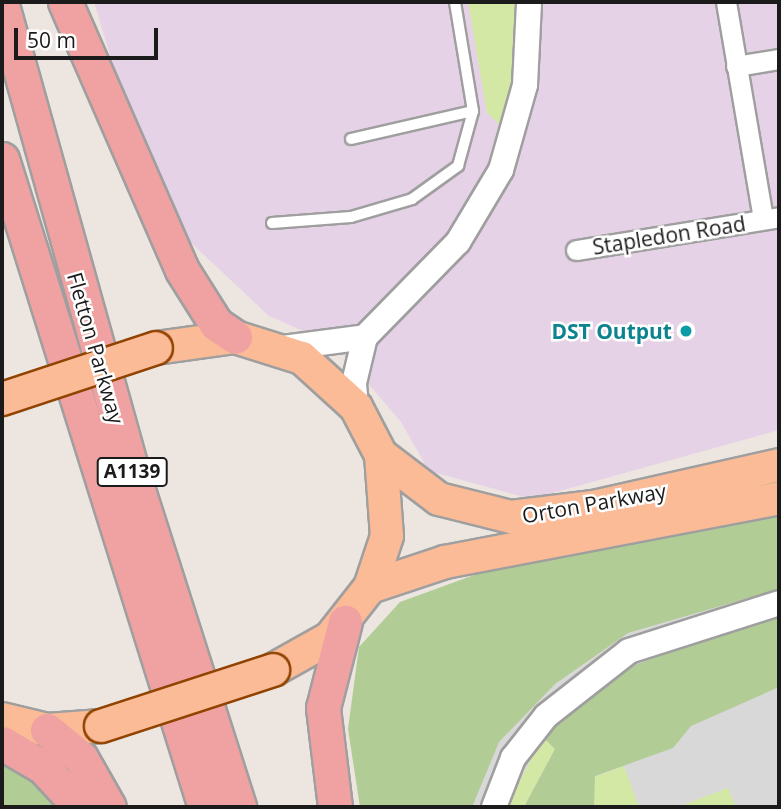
<!DOCTYPE html>
<style>
body{margin:0}
#map{position:relative;width:781px;height:809px;overflow:hidden;background:#ede6e0;font-family:"Open Sans",sans-serif}
div>[style]{position:absolute}
[style*='--x']{left:calc(var(--x)*1px);top:calc(var(--y)*1px);width:calc(var(--w)*1px);rotate:calc(var(--a)*1deg)}
.residential>*{inset:0;background:#d9d8d8}
.industrial>*{inset:0;background:#e6d2e6}
.grass>*{inset:0;background:#d4e8a5}
.forest>*{inset:0;background:#b1cc95}
.roads{filter:drop-shadow(2px 0 #9f9f9f) drop-shadow(-2px 0 #9f9f9f) drop-shadow(0 2px #9f9f9f) drop-shadow(0 -2px #9f9f9f)}
.service>*{height:10px;margin:-5px;padding:0 5px;transform-origin:5px;border-radius:5px;background:#fff}
.minor>*{height:19px;margin:-9.5px;padding:0 9.5px;transform-origin:9.5px;border-radius:9.5px;background:#fff}
.tertiary>*{height:24px;margin:-12px;padding:0 12px;transform-origin:12px;border-radius:12px;background:#fff}
.primary>*{height:32px;margin:-16px;padding:0 16px;transform-origin:16px;border-radius:16px;background:#fbbb97}
.trunk>*{height:33px;margin:-16.5px;padding:0 16.5px;transform-origin:16.5px;border-radius:16.5px;background:#f0a1a2}
.bridges{filter:drop-shadow(2px 0 #914401) drop-shadow(-2px 0 #914401) drop-shadow(0 2px #914401) drop-shadow(0 -2px #914401)}
.primary-bridge>*{height:32px;margin:-16px;padding:0 16px;transform-origin:16px;border-radius:16px;background:#fbbb97}
.dots>*{width:19px;height:19px;translate:-50% -50%;box-sizing:border-box;border:4px solid #fff;border-radius:50%}
span{translate:-50% -50%;white-space:nowrap;text-align:center;line-height:1.15;-webkit-text-stroke:5px #fff;paint-order:stroke}
.shield-label span{padding:2px 5px;background:#fff;border:2px solid;border-radius:5px;-webkit-text-stroke-width:0}
.shield-label{font-size:19px;color:#1b1b1b;font-weight:700}
.street-label{font-size:21px;color:#1b1b1b}
.culture-label{font-size:21px;color:#0d838f;font-weight:700}
.right{translate:-100% -50%;text-align:right}
.frame{position:absolute;inset:0;border:4px solid #1b1b1b;pointer-events:none}
.scale{position:absolute;left:14px;top:28px;width:144px;height:32px;box-sizing:border-box;border:4px solid #1b1b1b;border-top:0;padding-left:9px;font-size:21px;line-height:24px;white-space:nowrap;color:#1b1b1b;-webkit-text-stroke:5px #fff;paint-order:stroke}
</style>
<div id="map">
<div class="residential">
<i style="clip-path:polygon(779px 514px,779px 807px,426px 807px,496px 571px)"></i>
</div>
<div class="industrial">
<i style="clip-path:polygon(94px 2px,779px 2px,779px 430px,531px 499px,429px 471px,401px 422px,335px 345px,269px 316px,188px 240px,117px 78px)"></i>
</div>
<div class="grass">
<i style="clip-path:polygon(468px 2px,518px 2px,517px 61px,502px 127px,487px 113px)"></i>
<i style="clip-path:polygon(543px 737px,555px 749px,524px 807px,506px 807px)"></i>
<i style="clip-path:polygon(624px 766px,639px 807px,594px 807px,594px 777px)"></i>
<i style="clip-path:polygon(728px 788px,736px 807px,681px 807px,680px 806px)"></i>
</div>
<div class="forest">
<i style="clip-path:polygon(779px 515px,779px 589px,628px 633px,555px 684px,499px 742px,472px 807px,360px 807px,348px 729px,359px 647px,400px 602px,485px 571px)"></i>
<i style="clip-path:polygon(779px 612px,779px 687px,691px 726px,673px 748px,595px 776px,594px 807px,524px 807px,555px 749px,543px 737px,616px 672px)"></i>
<i style="clip-path:polygon(2px 756px,51px 775px,66px 807px,2px 807px)"></i>
</div>
<div class="roads">
<div class="service">
<i style="--x:351;--y:139;--w:125;--a:-12.9"></i>
<i style="--x:272;--y:223;--w:79;--a:-4.3"></i>
<i style="--x:351;--y:217;--w:64;--a:-16.4"></i>
<i style="--x:412;--y:199;--w:57;--a:-35.7"></i>
<i style="--x:458;--y:166;--w:57;--a:-74.7"></i>
<i style="--x:473;--y:111;--w:110;--a:-99.4"></i>
</div>
<div class="minor">
<i style="--x:726;--y:2;--w:220;--a:80.3"></i>
<i style="--x:736;--y:66;--w:44;--a:-9.2"></i>
<i style="--x:576;--y:250;--w:206;--a:-9.2"></i>
</div>
<div class="tertiary">
<i style="--x:283;--y:348;--w:83;--a:-7.6"></i>
<i style="--x:356;--y:407;--w:24;--a:-95"></i>
<i style="--x:354;--y:383;--w:47;--a:-76.6"></i>
<i style="--x:365;--y:337;--w:133;--a:-45.6"></i>
<i style="--x:458;--y:242;--w:84;--a:-59.2"></i>
<i style="--x:501;--y:170;--w:88;--a:-74.2"></i>
<i style="--x:525;--y:85;--w:83;--a:-87.2"></i>
<i style="--x:494;--y:807;--w:53;--a:-68.8"></i>
<i style="--x:513;--y:758;--w:53;--a:-51.8"></i>
<i style="--x:546;--y:716;--w:105;--a:-38.1"></i>
<i style="--x:629;--y:651;--w:157;--a:-17.7"></i>
</div>
<div class="primary">
<i style="--x:156;--y:348;--w:80;--a:-7.9"></i>
<i style="--x:235;--y:337;--w:70;--a:17.4"></i>
<i style="--x:302;--y:358;--w:73;--a:42.2"></i>
<i style="--x:356;--y:407;--w:54;--a:62.5"></i>
<i style="--x:381;--y:455;--w:81;--a:85.8"></i>
<i style="--x:387;--y:536;--w:54;--a:108.4"></i>
<i style="--x:370;--y:587;--w:65;--a:128.1"></i>
<i style="--x:330;--y:638;--w:65;--a:150.7"></i>
<i style="--x:381;--y:455;--w:73;--a:37.2"></i>
<i style="--x:439;--y:499;--w:74;--a:14"></i>
<i style="--x:511;--y:517;--w:83;--a:-7"></i>
<i style="--x:593;--y:507;--w:191;--a:-12.7"></i>
<i style="--x:370;--y:587;--w:79;--a:-18.4"></i>
<i style="--x:445;--y:562;--w:340;--a:-10.8"></i>
<i style="--x:2;--y:719;--w:46;--a:13.7"></i>
<i style="--x:47;--y:730;--w:54;--a:-4.2"></i>
</div>
<div class="trunk">
<i style="--x:65;--y:2;--w:292;--a:66.4"></i>
<i style="--x:182;--y:270;--w:64;--a:57.8"></i>
<i style="--x:216;--y:324;--w:23;--a:34"></i>
<i style="--x:2;--y:5;--w:484;--a:74.4"></i>
<i style="--x:132;--y:471;--w:353;--a:72.3"></i>
<i style="--x:2;--y:159;--w:679;--a:72.61"></i>
<i style="--x:47;--y:730;--w:44;--a:39.5"></i>
<i style="--x:81;--y:758;--w:56;--a:60.3"></i>
<i style="--x:2;--y:743;--w:48;--a:30.3"></i>
<i style="--x:43;--y:767;--w:54;--a:47.2"></i>
<i style="--x:335;--y:807;--w:100;--a:-96.9"></i>
<i style="--x:323;--y:708;--w:89;--a:-75.7"></i>
</div>
</div>
<div class="bridges">
<div class="primary-bridge">
<i style="--x:2;--y:399;--w:162;--a:-18.3"></i>
<i style="--x:101;--y:726;--w:181;--a:-18"></i>
</div>
</div>
<div class="dots">
<i style="left:686px;top:331px;background:#0f9aa8"></i>
</div>
<div class="shield-label">
<span style="left:132px;top:472px">A1139</span>
</div>
<div class="street-label">
<span style="left:669px;top:235px;rotate:-9deg">Stapledon Road</span>
<span style="left:96px;top:348px;rotate:74deg">Fletton Parkway</span>
<span style="left:594px;top:503px;rotate:-10deg">Orton Parkway</span>
</div>
<div class="culture-label">
<span class="right" style="left:672px;top:331px">DST Output</span>
</div>
<div class="frame"></div>
<div class="scale">50 m</div>
</div>
